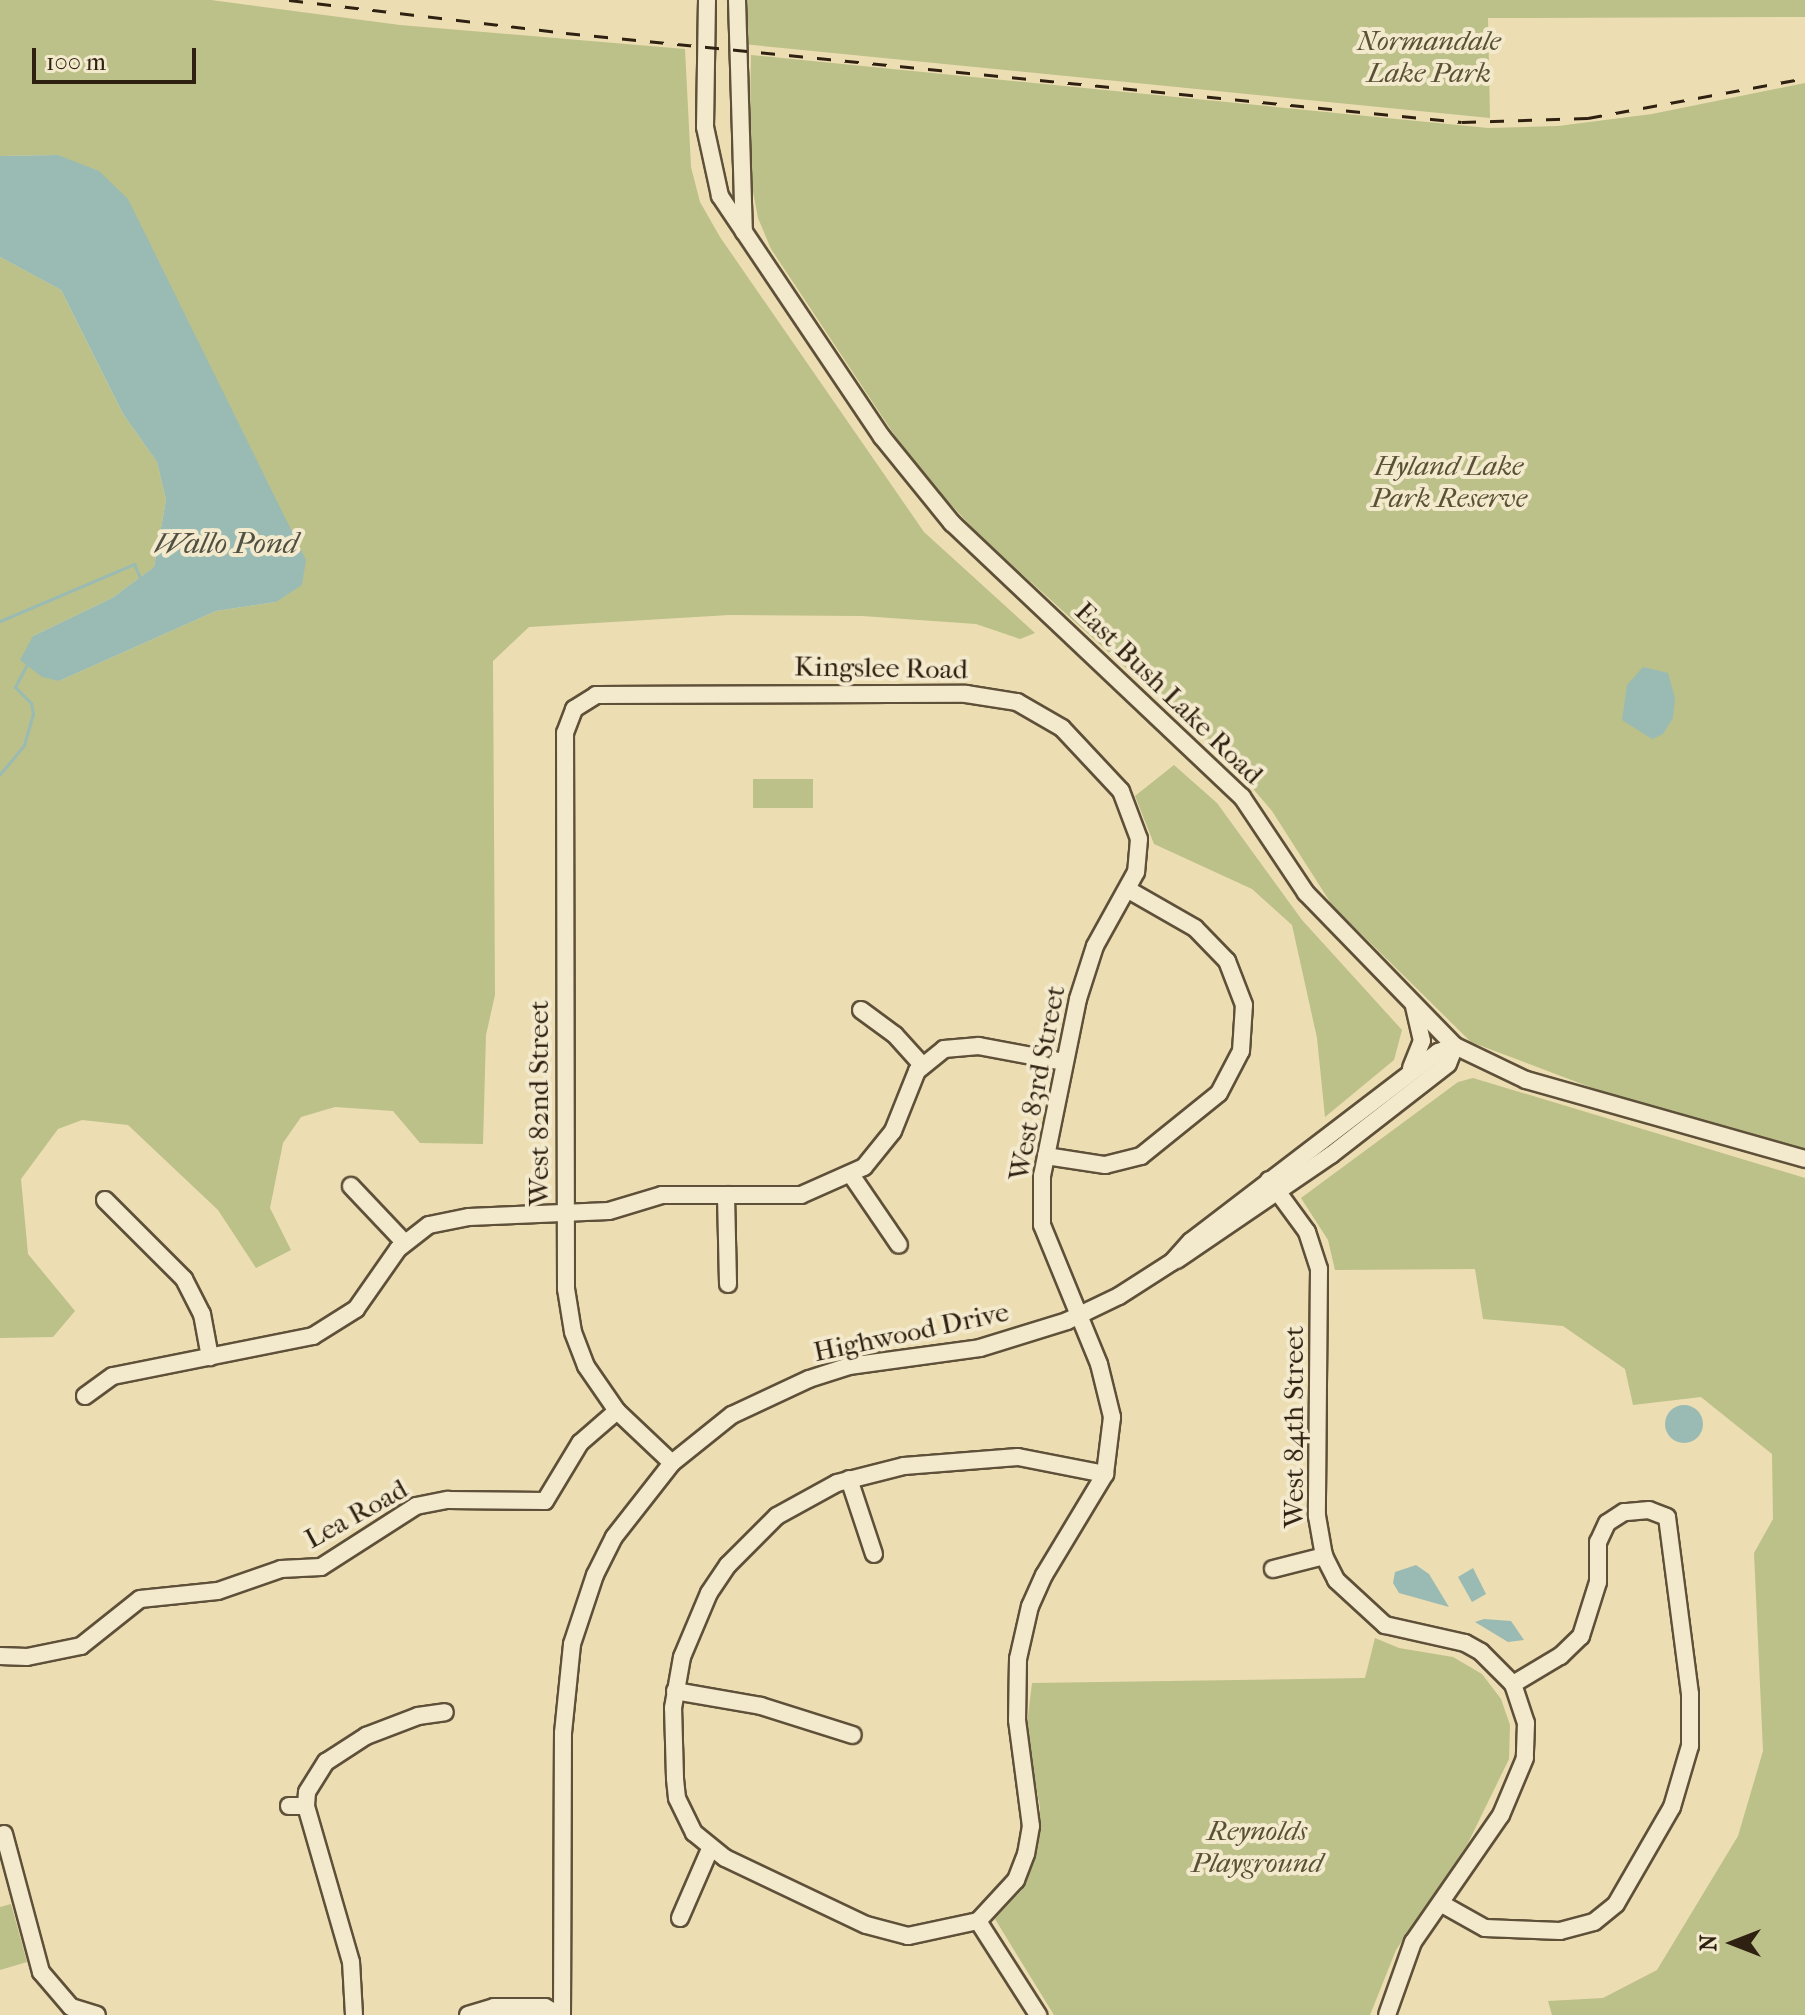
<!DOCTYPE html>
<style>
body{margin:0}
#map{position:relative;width:1805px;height:2015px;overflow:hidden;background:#ecddb2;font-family:"IM FELL French Canon",serif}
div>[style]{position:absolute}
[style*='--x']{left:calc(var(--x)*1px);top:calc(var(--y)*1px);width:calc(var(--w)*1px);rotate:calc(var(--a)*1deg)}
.green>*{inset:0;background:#bcc089}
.water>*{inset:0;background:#9abbb3}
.round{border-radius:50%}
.stream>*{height:3px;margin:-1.5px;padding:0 1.5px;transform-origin:1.5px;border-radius:1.5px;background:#9abbb3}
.roads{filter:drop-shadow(2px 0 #5e5039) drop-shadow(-2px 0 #5e5039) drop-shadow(0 2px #5e5039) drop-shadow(0 -2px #5e5039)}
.minor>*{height:16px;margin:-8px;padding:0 8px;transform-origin:8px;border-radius:8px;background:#f3e9cd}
.rail>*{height:3px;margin-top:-1.5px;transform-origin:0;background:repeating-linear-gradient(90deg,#2f2111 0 14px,transparent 0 28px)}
span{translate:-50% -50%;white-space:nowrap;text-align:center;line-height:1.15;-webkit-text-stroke:8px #f3e9cd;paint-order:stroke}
.park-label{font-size:28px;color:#595135;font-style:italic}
.street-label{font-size:28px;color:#2f2111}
.water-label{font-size:30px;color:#4f4f42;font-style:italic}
.north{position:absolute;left:1693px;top:1903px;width:80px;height:80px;-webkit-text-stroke:6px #f3e9cd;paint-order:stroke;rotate:270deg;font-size:22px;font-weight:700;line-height:32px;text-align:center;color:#2f2111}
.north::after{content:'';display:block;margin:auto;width:28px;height:36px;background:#2f2111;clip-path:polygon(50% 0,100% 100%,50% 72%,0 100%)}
.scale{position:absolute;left:32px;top:48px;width:164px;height:36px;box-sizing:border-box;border:4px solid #2f2111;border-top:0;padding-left:10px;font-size:24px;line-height:28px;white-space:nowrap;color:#2f2111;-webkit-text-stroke:6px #f3e9cd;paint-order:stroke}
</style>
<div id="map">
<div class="green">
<i style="clip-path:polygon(0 0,211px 0,400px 25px,685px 49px,691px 167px,700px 202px,720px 237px,924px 532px,1035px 633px,1020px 639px,976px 624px,862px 616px,729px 615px,529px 627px,493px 661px,495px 995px,486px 1035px,483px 1144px,420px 1143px,393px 1111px,335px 1107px,301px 1117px,283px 1143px,270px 1208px,291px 1250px,256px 1268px,218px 1210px,128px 1125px,82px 1120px,58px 1129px,21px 1179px,28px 1254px,75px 1311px,53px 1337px,0 1338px,0 257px,61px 290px,123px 414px,157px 462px,166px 500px,154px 567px,112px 598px,33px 636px,59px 681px,216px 611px,276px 602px,209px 366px,181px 314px,58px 155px,0 156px)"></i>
<i style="clip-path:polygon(743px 0,1805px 0,1805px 17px,1488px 18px,1490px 118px,743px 44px)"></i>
<i style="clip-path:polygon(751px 55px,1488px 128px,1558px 126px,1652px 114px,1805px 83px,1805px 1151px,1616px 1097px,1471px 1042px,1332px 905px,1272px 811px,1232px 764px,978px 534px,913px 463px,771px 249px,758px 218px,749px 171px)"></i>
<i style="clip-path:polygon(1174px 765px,1217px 803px,1302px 920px,1402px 1030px,1394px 1060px,1325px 1117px,1317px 1038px,1292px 925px,1252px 889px,1154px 844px,1135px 796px)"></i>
<i style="clip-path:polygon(753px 779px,813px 779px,813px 808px,753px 808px)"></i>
<i style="clip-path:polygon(1473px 1078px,1805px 1178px,1805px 2015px,1552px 2015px,1548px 2001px,1603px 1998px,1657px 1970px,1738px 1836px,1763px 1751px,1754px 1553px,1773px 1519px,1772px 1454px,1701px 1397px,1633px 1405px,1625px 1369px,1563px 1326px,1483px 1319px,1475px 1269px,1335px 1270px,1328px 1240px,1301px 1198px,1458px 1082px)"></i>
<i style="clip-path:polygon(1375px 1638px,1399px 1648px,1453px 1657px,1482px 1674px,1501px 1699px,1510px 1725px,1509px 1759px,1467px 1845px,1396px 1950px,1370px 2015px,1054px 2015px,995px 1919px,1022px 1890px,1038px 1848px,1040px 1807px,1026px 1733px,1032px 1683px,1365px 1678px)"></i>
<i style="clip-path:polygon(11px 1904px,27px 1962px,0 1970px,0 1907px)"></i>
</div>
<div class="water">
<i style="clip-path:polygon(58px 155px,99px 171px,128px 199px,306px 560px,302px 585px,276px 602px,216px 611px,59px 681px,42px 677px,20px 660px,33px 636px,112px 598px,154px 567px,166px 500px,157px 462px,123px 414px,61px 290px,0 257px,0 156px)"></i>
<i style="clip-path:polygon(1643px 667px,1668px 673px,1675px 698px,1673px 718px,1663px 734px,1652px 739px,1622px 720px,1627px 685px)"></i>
<i class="round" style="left:1665px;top:1405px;width:38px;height:38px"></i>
<i style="clip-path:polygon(1416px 1565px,1429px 1574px,1449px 1607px,1399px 1593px,1393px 1583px,1395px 1572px)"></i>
<i style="clip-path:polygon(1473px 1568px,1486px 1594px,1472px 1602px,1458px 1577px)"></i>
<i style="clip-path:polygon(1484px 1619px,1511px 1621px,1524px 1640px,1508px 1642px,1475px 1622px)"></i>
</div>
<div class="stream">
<i style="--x:0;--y:621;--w:146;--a:-23"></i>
<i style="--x:134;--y:564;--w:17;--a:66"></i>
<i style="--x:0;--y:774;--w:38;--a:-50"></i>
<i style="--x:24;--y:745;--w:32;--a:-74"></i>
<i style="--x:33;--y:714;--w:11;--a:-100"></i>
<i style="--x:31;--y:703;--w:23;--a:-135"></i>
<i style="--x:15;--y:687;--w:26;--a:-62"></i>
</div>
<div class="roads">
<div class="minor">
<i style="--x:707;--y:0;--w:127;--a:90.9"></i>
<i style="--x:705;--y:127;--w:71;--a:77.7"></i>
<i style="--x:720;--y:196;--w:290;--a:56.1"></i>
<i style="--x:882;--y:437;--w:111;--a:50.9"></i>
<i style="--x:952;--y:523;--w:399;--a:43.4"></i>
<i style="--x:1242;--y:797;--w:115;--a:56.3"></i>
<i style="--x:1306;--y:893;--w:214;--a:45.8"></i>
<i style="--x:1455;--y:1046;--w:79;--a:25.6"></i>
<i style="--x:1526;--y:1080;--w:290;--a:15.8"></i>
<i style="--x:737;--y:0;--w:232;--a:88.3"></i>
<i style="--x:861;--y:1010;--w:42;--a:36.3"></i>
<i style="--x:895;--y:1035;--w:40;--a:48"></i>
<i style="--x:1411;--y:1068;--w:29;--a:-68"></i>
<i style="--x:1422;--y:1041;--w:35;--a:-103"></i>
<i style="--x:1046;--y:1156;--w:60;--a:8.7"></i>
<i style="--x:1105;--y:1165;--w:37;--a:-14"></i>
<i style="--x:1141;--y:1156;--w:100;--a:-38.9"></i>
<i style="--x:1219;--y:1093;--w:47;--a:-62.4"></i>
<i style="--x:1241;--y:1051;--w:46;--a:-86.3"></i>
<i style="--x:1244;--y:1005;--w:47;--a:-111.1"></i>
<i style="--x:1227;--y:961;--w:46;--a:-134.1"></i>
<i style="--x:1195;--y:928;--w:78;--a:-150.2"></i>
<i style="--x:852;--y:1176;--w:83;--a:55.7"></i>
<i style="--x:1269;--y:1180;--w:64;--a:53.8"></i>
<i style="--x:1307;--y:1232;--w:39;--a:72"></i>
<i style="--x:1319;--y:1269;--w:247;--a:90.5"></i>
<i style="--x:1317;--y:1516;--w:41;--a:80.1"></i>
<i style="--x:1324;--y:1556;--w:27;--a:63"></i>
<i style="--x:1336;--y:1580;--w:67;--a:42.6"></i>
<i style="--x:1385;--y:1625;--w:82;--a:12.7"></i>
<i style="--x:1465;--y:1643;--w:18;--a:29"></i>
<i style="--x:1481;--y:1652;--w:45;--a:45"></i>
<i style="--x:1513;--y:1684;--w:41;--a:71.6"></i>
<i style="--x:1526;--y:1723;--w:35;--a:92"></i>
<i style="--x:1525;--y:1758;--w:62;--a:112.8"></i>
<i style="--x:1501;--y:1815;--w:155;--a:124.7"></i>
<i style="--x:1413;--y:1942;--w:77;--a:109.6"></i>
<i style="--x:351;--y:1186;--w:77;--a:46.6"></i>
<i style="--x:726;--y:1195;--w:89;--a:88.7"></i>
<i style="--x:105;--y:1200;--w:112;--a:45"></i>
<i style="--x:184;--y:1279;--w:39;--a:63"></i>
<i style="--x:202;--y:1314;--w:44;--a:79.5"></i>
<i style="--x:1177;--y:1260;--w:186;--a:-34.3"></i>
<i style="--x:1331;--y:1155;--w:148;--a:-37.9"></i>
<i style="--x:1448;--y:1064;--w:19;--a:-69"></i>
<i style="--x:85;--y:1396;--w:34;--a:-36"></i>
<i style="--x:113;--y:1376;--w:204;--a:-11.3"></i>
<i style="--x:313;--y:1336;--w:51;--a:-32.1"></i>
<i style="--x:356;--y:1309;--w:73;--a:-55"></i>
<i style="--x:398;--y:1249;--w:39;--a:-38"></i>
<i style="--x:429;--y:1225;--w:41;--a:-11.3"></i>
<i style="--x:469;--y:1217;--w:140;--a:-2.5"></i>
<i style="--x:609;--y:1211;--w:55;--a:-16.8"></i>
<i style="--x:662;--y:1195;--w:139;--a:0"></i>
<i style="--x:801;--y:1195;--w:69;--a:-24"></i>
<i style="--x:864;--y:1167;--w:46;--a:-51.1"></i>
<i style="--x:893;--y:1131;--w:65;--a:-68.2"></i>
<i style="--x:917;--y:1071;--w:35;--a:-39"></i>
<i style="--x:944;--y:1049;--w:35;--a:-5"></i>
<i style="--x:979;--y:1046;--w:86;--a:10.7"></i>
<i style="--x:672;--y:1463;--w:76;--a:-136.6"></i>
<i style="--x:617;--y:1411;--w:55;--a:-124.6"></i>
<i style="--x:586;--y:1366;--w:36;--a:-111"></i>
<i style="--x:573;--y:1332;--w:44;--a:-99.2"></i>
<i style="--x:566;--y:1289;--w:556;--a:-90.1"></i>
<i style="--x:565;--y:733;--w:26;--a:-69"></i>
<i style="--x:574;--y:709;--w:26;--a:-32"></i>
<i style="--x:596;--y:695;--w:370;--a:-0.2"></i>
<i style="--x:966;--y:694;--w:52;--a:8.9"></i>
<i style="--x:1017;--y:702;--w:52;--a:30"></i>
<i style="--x:1062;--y:728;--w:86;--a:46.9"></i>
<i style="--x:1121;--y:791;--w:51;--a:69.4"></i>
<i style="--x:1139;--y:839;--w:33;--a:95"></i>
<i style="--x:1136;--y:872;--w:85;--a:119"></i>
<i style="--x:1095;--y:946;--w:56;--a:107.8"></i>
<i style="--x:1078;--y:999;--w:181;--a:101.5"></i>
<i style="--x:1042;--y:1176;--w:49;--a:90"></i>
<i style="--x:1042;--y:1225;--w:150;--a:67.7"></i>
<i style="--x:1099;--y:1364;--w:55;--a:76.2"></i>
<i style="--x:1112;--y:1417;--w:57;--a:97"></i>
<i style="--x:1105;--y:1474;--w:118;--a:121.1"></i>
<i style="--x:1044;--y:1575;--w:34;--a:114"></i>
<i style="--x:1030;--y:1606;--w:54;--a:102.8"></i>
<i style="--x:1018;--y:1659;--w:61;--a:90.9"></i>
<i style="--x:1017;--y:1720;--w:107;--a:82.5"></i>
<i style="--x:1031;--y:1826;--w:28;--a:100"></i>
<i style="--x:1026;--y:1854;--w:28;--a:111"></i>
<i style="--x:1016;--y:1880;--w:56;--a:132.8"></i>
<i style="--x:978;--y:1921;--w:72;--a:167.9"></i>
<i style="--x:908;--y:1936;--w:43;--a:-165.3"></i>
<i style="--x:866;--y:1925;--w:156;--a:-154.6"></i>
<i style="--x:725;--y:1858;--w:40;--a:-141"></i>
<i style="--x:694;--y:1833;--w:39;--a:-116"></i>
<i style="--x:677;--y:1798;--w:20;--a:-96"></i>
<i style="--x:675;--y:1778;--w:70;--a:-91.6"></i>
<i style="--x:673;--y:1708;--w:52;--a:-80"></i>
<i style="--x:682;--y:1657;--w:69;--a:-67.1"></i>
<i style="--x:709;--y:1593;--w:34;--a:-56"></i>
<i style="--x:728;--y:1565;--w:69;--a:-45"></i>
<i style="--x:777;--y:1516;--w:68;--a:-28.8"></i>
<i style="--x:837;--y:1483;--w:69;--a:-14.2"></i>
<i style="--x:904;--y:1466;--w:114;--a:-4.5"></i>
<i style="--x:1018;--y:1457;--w:89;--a:11.1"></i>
<i style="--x:849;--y:1479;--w:79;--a:71.6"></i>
<i style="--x:1273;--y:1569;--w:53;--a:-14.3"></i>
<i style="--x:0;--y:1656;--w:27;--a:2"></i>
<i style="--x:27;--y:1657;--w:55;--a:-11.5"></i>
<i style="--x:81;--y:1646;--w:75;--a:-38.5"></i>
<i style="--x:140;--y:1599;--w:78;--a:-5.9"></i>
<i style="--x:218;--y:1591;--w:67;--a:-19.2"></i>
<i style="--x:281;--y:1569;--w:40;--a:-2.9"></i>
<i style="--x:321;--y:1567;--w:113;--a:-32.7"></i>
<i style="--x:416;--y:1506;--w:33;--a:-11"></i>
<i style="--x:448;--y:1500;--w:97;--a:0.6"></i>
<i style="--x:545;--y:1501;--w:68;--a:-58.9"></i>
<i style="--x:580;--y:1443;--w:49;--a:-40.9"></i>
<i style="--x:675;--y:1691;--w:87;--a:9.9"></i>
<i style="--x:761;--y:1706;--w:96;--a:17.5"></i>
<i style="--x:289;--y:1806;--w:17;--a:0"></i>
<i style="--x:4;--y:1834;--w:143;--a:75"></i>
<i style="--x:41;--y:1972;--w:46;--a:49.4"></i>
<i style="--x:71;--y:2007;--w:27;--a:17"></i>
<i style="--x:1442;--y:1904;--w:49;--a:29.2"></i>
<i style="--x:1485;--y:1928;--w:75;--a:2.3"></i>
<i style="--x:1560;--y:1931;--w:35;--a:-15"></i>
<i style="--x:1594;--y:1922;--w:28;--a:-39"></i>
<i style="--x:1616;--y:1904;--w:112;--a:-60"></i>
<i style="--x:1672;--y:1807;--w:64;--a:-73.6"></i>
<i style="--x:1690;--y:1746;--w:52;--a:-90"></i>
<i style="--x:1690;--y:1694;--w:178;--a:-97.4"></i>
<i style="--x:1667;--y:1517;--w:19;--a:-159"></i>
<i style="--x:1649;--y:1510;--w:25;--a:175"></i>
<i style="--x:1624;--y:1512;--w:20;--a:147"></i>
<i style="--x:1607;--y:1523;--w:21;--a:115"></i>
<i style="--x:1598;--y:1542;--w:40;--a:90"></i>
<i style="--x:1598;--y:1582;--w:57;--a:107.5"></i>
<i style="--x:1581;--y:1636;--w:29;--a:136"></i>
<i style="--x:1560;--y:1656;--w:55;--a:149.2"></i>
<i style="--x:680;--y:1918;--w:75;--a:-66.5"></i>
<i style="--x:978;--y:1921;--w:112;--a:57.4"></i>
<i style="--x:354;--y:2015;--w:53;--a:-93.2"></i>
<i style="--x:351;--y:1962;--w:162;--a:-106.1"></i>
<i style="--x:306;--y:1806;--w:14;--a:-86"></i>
<i style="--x:307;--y:1792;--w:36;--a:-58"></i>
<i style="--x:326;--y:1762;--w:48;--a:-33"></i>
<i style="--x:366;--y:1736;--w:56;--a:-21"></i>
<i style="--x:418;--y:1716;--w:27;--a:-8"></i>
<i style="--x:468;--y:2015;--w:27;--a:-17"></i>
<i style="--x:494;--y:2007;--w:51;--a:0"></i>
<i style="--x:545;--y:2007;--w:16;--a:30"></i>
<i style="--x:562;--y:2015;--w:282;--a:-89.8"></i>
<i style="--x:563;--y:1733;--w:89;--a:-84.2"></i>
<i style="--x:572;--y:1644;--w:73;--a:-71.6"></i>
<i style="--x:595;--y:1575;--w:42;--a:-63.4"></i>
<i style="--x:614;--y:1537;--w:94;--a:-51.9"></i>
<i style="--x:672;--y:1463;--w:77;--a:-38.7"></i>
<i style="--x:732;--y:1415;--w:85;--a:-25.1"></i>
<i style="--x:809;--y:1379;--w:42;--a:-18"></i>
<i style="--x:849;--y:1366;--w:132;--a:-7.8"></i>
<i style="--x:980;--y:1348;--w:91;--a:-17.2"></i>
<i style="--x:1067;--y:1321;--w:58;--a:-25.7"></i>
<i style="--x:1119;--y:1296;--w:63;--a:-32.7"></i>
<i style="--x:1172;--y:1262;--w:28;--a:-48"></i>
<i style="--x:1191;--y:1241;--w:311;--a:-37.4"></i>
<i style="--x:1438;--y:1052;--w:18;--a:-19"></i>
</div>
</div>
<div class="rail">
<i style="--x:289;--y:0;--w:279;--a:6.8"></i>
<i style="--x:566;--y:33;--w:900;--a:5.67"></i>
<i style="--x:1462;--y:122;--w:126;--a:-1.8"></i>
<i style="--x:1588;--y:118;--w:221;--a:-10.4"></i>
</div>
<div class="park-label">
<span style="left:1429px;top:57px">Normandale<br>Lake Park</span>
<span style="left:1449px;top:482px">Hyland Lake<br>Park Reserve</span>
<span style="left:1257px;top:1847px">Reynolds<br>Playground</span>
</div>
<div class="street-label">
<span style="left:881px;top:668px;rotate:1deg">Kingslee Road</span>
<span style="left:1169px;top:693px;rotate:44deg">East Bush Lake Road</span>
<span style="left:1037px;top:1083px;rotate:-79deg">West 83rd Street</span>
<span style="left:539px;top:1103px;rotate:-90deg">West 82nd Street</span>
<span style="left:911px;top:1332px;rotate:-12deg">Highwood Drive</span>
<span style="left:1294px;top:1427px;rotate:-90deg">West 84th Street</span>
<span style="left:356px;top:1514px;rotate:-29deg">Lea Road</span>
</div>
<div class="water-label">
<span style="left:226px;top:544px">Wallo Pond</span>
</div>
<div class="north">N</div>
<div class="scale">100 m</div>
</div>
